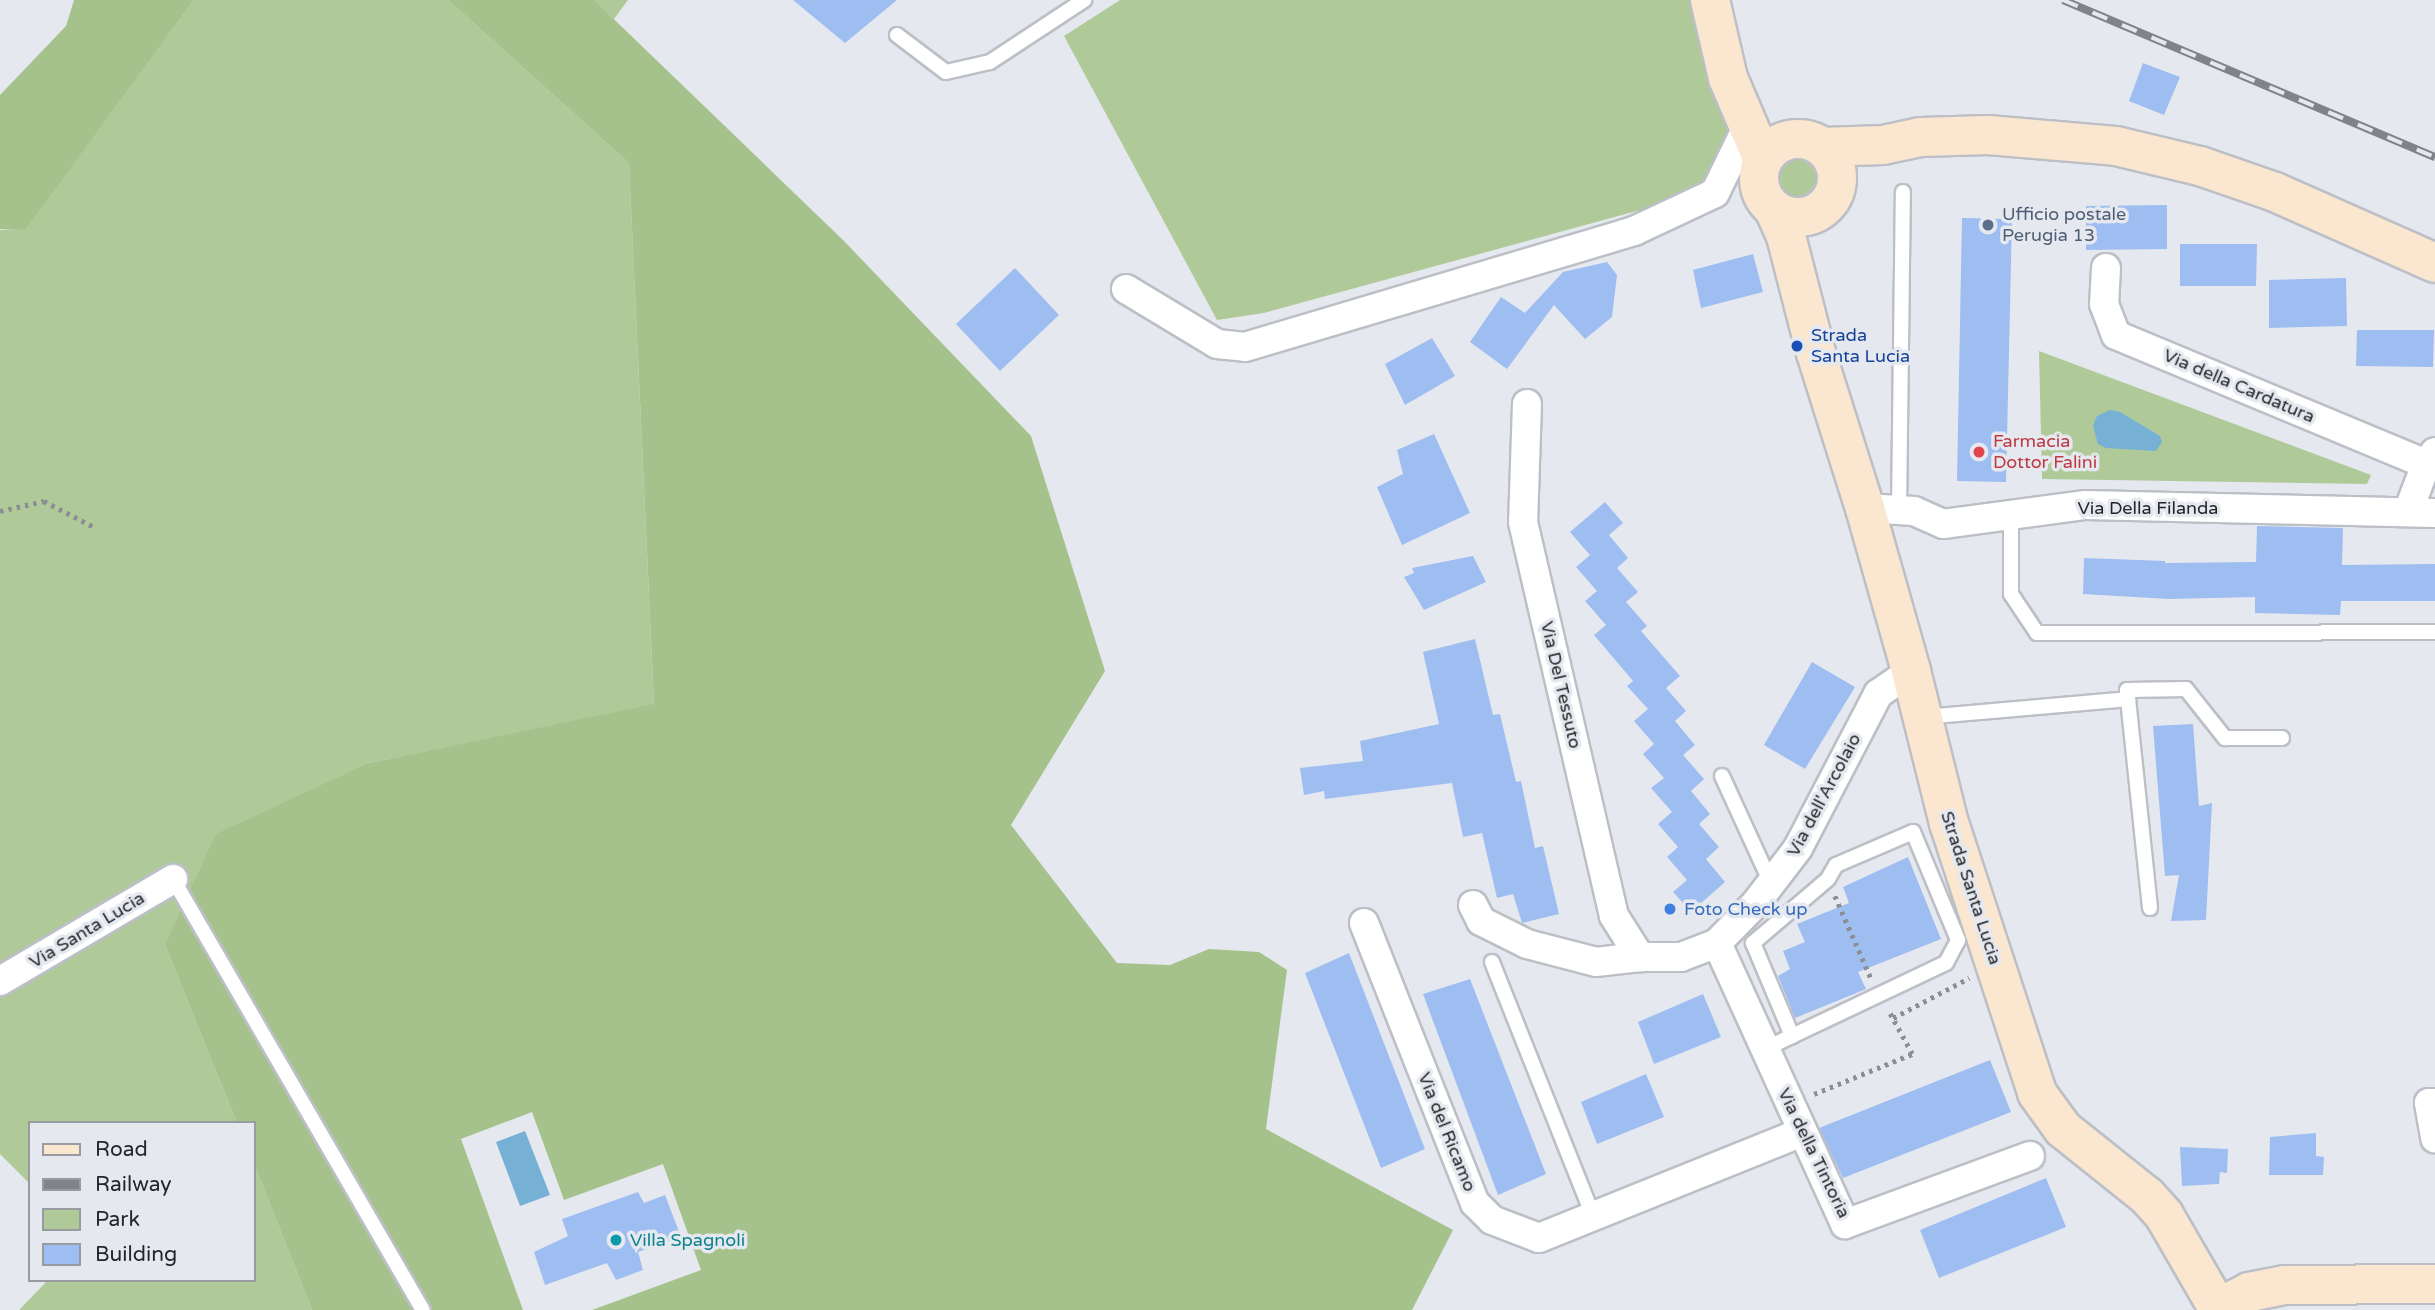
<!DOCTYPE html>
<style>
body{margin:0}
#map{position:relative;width:2435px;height:1310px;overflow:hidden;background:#e5e9ef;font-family:"Varela Round",sans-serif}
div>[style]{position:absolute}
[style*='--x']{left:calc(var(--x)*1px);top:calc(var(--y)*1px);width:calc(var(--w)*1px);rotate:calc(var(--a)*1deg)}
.green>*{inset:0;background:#afc999}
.round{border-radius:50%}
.forest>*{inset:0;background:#a5c28c}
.water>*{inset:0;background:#76b1d5}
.building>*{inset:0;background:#9ebdf1}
.path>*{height:4.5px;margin-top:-2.25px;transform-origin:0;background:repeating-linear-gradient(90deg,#8b8e93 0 3.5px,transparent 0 8.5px)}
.roads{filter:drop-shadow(2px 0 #bcc0c6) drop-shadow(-2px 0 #bcc0c6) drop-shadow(0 2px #bcc0c6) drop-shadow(0 -2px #bcc0c6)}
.lane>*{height:14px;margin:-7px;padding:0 7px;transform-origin:7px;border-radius:7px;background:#fff}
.street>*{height:28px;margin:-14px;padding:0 14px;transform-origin:14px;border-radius:14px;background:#fff}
.secondary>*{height:38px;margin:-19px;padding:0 19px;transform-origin:19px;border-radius:19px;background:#fbe6d0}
.secondary>.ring{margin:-19px;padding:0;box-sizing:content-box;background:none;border:38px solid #fbe6d0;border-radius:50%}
.rail>*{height:8px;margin-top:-4px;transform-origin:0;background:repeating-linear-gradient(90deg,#e5e9ef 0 16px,#808387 0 32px);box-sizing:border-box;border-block:2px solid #808387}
.dots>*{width:19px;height:19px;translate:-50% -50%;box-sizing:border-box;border:4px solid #e5e9ef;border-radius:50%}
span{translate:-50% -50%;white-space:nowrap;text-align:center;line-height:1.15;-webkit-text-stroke:7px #e5e9ef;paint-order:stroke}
.service-label{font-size:18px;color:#4e5e75}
.left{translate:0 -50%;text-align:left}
.transit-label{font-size:18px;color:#164399}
.street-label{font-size:18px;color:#252629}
.health-label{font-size:18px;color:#be3a42}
.shop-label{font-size:18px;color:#366cbe}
.culture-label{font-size:18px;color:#0d838f}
.legend{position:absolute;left:28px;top:1121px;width:228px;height:161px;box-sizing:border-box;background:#e5e9ef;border:2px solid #989ba0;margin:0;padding:9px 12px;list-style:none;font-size:21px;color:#252629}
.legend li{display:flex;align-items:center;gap:14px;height:35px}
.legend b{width:35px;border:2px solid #989ba0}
</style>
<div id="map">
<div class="green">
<i style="clip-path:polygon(194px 0,448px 0,629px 163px,654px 705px,369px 763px,165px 945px,237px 1123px,30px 1123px,30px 1184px,0 1154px,0 230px,25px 229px)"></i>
<i style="clip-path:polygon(593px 0,628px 0,614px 19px)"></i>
<i style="clip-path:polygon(1120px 0,1698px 0,1729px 138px,1706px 192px,1264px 313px,1217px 320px,1064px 36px)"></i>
<i class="round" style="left:1777px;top:158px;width:40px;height:40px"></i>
<i style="clip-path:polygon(2039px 351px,2371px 475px,2367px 484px,2042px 479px)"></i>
<i style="clip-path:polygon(254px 1164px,312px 1310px,19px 1310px,48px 1280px,254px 1280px)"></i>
</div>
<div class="forest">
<i style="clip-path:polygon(74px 0,194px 0,25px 230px,0 229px,0 95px,66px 26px)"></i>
<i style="clip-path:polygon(448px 0,594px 0,843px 240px,1031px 436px,1105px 671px,1011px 825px,1117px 963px,1170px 965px,1209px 949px,1259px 952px,1287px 970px,1266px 1129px,1453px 1230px,1412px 1310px,592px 1310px,701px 1270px,663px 1164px,564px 1200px,532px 1112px,461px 1139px,523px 1310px,312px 1310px,254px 1164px,254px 1123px,237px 1123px,165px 945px,216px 834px,369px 763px,654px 704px,629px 163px)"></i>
</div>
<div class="water">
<i style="clip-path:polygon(2110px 410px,2120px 412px,2160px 436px,2162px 442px,2156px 451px,2106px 448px,2098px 444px,2093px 426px,2097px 416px)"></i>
<i style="clip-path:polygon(525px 1131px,550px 1195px,520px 1206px,496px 1142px)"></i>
</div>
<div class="building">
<i style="clip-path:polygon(793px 0,897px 0,845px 43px)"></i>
<i style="clip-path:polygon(2143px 63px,2180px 77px,2164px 115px,2129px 101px)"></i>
<i style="clip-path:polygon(2167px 205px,2167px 249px,2086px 250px,2086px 206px)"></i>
<i style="clip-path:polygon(1962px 218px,2012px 219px,2006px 482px,1957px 481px)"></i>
<i style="clip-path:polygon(2180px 244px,2257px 244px,2256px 286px,2180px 286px)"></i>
<i style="clip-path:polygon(1753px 254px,1763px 292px,1701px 308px,1693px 270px)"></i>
<i style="clip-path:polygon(1607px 262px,1617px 275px,1612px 317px,1585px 339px,1554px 305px,1507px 369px,1470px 342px,1501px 297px,1525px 313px,1563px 272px)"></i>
<i style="clip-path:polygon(1015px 268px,1059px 315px,1000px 371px,956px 324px)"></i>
<i style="clip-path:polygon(2346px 278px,2347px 326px,2269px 328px,2269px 280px)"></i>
<i style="clip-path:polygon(2357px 330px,2434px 330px,2433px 367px,2356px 366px)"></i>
<i style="clip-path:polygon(1432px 338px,1455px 376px,1405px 405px,1385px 364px)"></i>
<i style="clip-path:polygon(1434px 434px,1470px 513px,1402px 545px,1377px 487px,1403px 474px,1397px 450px)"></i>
<i style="clip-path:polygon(1605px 502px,1623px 523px,1609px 535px,1628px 558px,1617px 568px,1638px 592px,1626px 602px,1647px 626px,1641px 631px,1680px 676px,1666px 688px,1686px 711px,1675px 721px,1695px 745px,1683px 755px,1704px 779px,1691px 791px,1710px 814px,1699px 824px,1719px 847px,1706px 859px,1725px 882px,1691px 912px,1673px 892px,1687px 880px,1667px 857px,1678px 847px,1658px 824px,1672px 812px,1651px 788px,1664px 778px,1643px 754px,1654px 744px,1634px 721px,1648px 709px,1627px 686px,1633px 681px,1594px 635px,1606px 625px,1585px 601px,1597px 591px,1576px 567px,1590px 555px,1570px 532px)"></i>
<i style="clip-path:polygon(2257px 526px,2343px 528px,2342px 565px,2435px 564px,2435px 601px,2341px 601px,2340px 615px,2255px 613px,2255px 597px,2169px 599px,2083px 594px,2084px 558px,2165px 561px,2165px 563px,2256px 562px)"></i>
<i style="clip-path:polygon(1473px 556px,1486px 582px,1424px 610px,1404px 577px,1414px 573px,1412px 568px)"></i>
<i style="clip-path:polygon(1475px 639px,1493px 715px,1500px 714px,1516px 782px,1521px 781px,1535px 848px,1543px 846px,1559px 914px,1522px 923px,1513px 894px,1497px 898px,1482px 833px,1463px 837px,1452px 783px,1325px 799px,1324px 791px,1304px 795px,1300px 768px,1363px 761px,1360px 741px,1439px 724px,1423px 652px)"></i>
<i style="clip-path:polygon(1812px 662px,1855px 687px,1805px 769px,1764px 745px)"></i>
<i style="clip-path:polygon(2193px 724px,2199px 806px,2212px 803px,2206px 920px,2171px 921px,2179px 875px,2165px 876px,2153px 726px)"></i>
<i style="clip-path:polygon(1908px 857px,1941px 939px,1858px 972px,1866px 989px,1795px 1018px,1778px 976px,1790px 969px,1783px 951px,1805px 942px,1797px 924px,1849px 903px,1843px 887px)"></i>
<i style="clip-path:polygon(1349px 953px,1425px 1149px,1381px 1168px,1305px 973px)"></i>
<i style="clip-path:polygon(1470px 979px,1546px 1174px,1498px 1195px,1423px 994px)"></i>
<i style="clip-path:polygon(1703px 994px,1721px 1037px,1654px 1064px,1638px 1022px)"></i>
<i style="clip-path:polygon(1990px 1060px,2011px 1112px,1843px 1178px,1819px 1128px)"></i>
<i style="clip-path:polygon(1646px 1074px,1664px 1117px,1597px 1144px,1581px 1102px)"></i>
<i style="clip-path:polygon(2316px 1133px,2316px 1156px,2324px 1157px,2323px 1175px,2269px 1175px,2270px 1137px)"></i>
<i style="clip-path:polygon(2180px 1147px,2228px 1149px,2227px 1173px,2220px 1172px,2219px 1184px,2182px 1186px)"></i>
<i style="clip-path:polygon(2046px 1178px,2066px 1227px,1939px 1278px,1920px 1230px)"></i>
<i style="clip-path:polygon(638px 1192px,644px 1203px,665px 1195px,681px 1237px,638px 1252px,643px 1270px,616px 1280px,607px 1263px,545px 1285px,534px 1252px,568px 1236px,562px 1219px)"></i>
</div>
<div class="path">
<i style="--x:0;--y:511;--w:45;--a:-12.8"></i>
<i style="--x:44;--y:501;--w:56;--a:27.5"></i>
<i style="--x:1835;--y:896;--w:90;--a:66.3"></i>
<i style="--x:1893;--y:1018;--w:86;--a:-27.8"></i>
<i style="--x:1814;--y:1094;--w:106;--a:-22.2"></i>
<i style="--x:1912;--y:1054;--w:50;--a:-118.6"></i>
</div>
<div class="roads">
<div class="lane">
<i style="--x:897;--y:35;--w:61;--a:37.1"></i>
<i style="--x:946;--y:72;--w:45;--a:-12.8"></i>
<i style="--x:990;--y:62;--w:113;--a:-33.4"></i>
<i style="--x:1899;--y:510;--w:318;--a:-89.3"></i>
<i style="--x:2011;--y:517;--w:77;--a:90"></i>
<i style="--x:2011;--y:594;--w:47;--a:56.3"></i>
<i style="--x:2037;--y:633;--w:398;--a:-0.1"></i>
<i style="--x:1924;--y:717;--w:205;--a:-5"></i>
<i style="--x:1722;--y:776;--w:118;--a:65.4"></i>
<i style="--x:173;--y:879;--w:498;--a:59.9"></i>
<i style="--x:2150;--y:908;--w:219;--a:-96"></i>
<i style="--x:2127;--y:690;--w:59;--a:-1"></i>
<i style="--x:2186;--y:689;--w:63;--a:51.5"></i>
<i style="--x:2225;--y:738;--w:57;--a:0"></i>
<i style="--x:1492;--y:962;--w:273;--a:68.3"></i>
<i style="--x:1765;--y:1049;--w:30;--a:-26"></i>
<i style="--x:1792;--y:1036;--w:170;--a:-25.4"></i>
<i style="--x:1946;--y:963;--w:26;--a:-62"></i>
<i style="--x:1958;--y:940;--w:117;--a:-112.6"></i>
<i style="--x:1913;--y:832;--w:84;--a:156.8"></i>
<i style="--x:1836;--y:865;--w:16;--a:120"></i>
<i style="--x:1828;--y:879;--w:99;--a:139.5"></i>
<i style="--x:1753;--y:943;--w:101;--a:67.2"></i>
</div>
<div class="street">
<i style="--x:2106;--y:268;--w:36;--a:93"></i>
<i style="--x:2104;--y:304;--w:33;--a:69"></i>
<i style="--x:2116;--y:335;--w:336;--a:22.6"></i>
<i style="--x:1126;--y:289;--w:106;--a:31.1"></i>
<i style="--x:1217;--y:344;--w:28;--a:6"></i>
<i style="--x:1245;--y:347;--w:406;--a:-16.6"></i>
<i style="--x:1634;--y:231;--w:89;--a:-25.1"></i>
<i style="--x:1715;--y:193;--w:73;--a:-64.1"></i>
<i style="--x:1527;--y:404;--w:118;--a:91.9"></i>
<i style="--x:1523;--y:522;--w:404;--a:77"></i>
<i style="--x:1614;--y:916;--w:49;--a:57.6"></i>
<i style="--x:1865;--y:508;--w:49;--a:3.5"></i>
<i style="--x:1914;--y:511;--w:32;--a:24"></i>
<i style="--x:1943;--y:524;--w:144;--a:-7.6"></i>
<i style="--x:2086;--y:505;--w:349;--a:1.3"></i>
<i style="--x:2408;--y:512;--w:51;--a:-69.4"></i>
<i style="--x:2426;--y:464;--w:15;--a:-53"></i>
<i style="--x:1473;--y:905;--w:18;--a:63"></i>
<i style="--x:1481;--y:921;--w:51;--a:26.6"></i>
<i style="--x:1527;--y:944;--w:71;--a:14.6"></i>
<i style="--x:1596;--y:962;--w:44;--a:-6.5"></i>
<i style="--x:1640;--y:957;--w:41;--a:0"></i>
<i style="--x:1681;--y:957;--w:39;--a:-21"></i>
<i style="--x:1717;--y:943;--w:56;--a:-45.7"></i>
<i style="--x:1756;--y:903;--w:69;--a:-52.6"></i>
<i style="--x:1798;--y:848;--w:174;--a:-62.5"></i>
<i style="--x:1878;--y:694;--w:40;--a:-34.9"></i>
<i style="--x:1364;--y:923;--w:301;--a:68.4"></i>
<i style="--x:1475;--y:1203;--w:24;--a:45"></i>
<i style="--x:1492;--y:1220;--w:50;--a:21"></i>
<i style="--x:1539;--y:1238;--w:284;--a:-21.9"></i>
<i style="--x:1717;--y:943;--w:309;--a:65.5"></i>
<i style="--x:1845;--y:1224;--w:197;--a:-20.2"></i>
<i style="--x:0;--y:981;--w:201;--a:-30.5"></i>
<i style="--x:2435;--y:1103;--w:6;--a:180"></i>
<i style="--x:2429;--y:1103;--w:36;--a:80"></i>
</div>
<div class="secondary">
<i style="--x:1710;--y:0;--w:80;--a:77"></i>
<i style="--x:1728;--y:78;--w:89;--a:66.9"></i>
<i class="ring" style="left:1759px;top:139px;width:40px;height:40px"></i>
<i style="--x:1822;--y:147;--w:61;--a:-1.9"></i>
<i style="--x:1883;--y:145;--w:39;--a:-12"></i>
<i style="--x:1921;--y:137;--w:67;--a:-1.7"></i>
<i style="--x:1988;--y:135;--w:128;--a:4.9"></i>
<i style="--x:2116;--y:146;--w:86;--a:13.4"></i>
<i style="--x:2200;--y:166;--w:79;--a:19.1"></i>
<i style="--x:2275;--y:192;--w:175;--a:23.9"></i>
<i style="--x:1774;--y:209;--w:30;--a:66"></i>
<i style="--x:1786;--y:236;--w:121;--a:75.6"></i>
<i style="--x:1816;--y:353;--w:163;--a:72.5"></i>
<i style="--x:1865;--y:508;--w:169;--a:74.2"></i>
<i style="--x:1911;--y:671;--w:157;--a:76"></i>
<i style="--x:1949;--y:823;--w:284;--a:71.9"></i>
<i style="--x:2037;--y:1093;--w:44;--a:54.2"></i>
<i style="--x:2063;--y:1129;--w:107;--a:38.6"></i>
<i style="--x:2147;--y:1196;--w:25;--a:48"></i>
<i style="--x:2164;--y:1215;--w:110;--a:59.9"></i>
<i style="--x:2218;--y:1308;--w:35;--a:-27"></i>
<i style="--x:2249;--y:1292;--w:37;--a:-11"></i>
<i style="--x:2285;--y:1285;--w:150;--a:-0.4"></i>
</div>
</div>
<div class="rail">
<i style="--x:2063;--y:0;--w:404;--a:22.9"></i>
</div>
<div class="dots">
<i style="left:1988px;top:225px;background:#5c6f8a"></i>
<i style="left:1797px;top:346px;background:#1a4fb4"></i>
<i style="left:1979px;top:452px;background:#e0444e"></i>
<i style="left:1670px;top:909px;background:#3f7fe0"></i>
<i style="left:616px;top:1240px;background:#0f9aa8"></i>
</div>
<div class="service-label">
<span class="left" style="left:2002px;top:225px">Ufficio postale<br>Perugia 13</span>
</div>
<div class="transit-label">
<span class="left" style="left:1811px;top:346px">Strada<br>Santa Lucia</span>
</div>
<div class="street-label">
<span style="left:2239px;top:386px;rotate:23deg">Via della Cardatura</span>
<span style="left:2148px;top:508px">Via Della Filanda</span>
<span style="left:1561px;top:685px;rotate:77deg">Via Del Tessuto</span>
<span style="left:1824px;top:795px;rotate:-62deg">Via dell'Arcolaio</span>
<span style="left:1971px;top:888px;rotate:72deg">Strada Santa Lucia</span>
<span style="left:87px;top:930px;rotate:-31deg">Via Santa Lucia</span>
<span style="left:1447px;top:1132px;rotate:68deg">Via del Ricamo</span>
<span style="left:1814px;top:1153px;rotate:64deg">Via della Tintoria</span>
</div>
<div class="health-label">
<span class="left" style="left:1993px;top:452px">Farmacia<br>Dottor Falini</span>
</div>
<div class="shop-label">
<span class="left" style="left:1684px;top:909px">Foto Check up</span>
</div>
<div class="culture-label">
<span class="left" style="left:630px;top:1240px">Villa Spagnoli</span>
</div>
<ul class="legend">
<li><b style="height:9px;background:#fbe6d0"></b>Road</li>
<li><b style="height:9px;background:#808387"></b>Railway</li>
<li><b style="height:19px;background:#afc999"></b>Park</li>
<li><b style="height:19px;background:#9ebdf1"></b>Building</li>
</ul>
</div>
